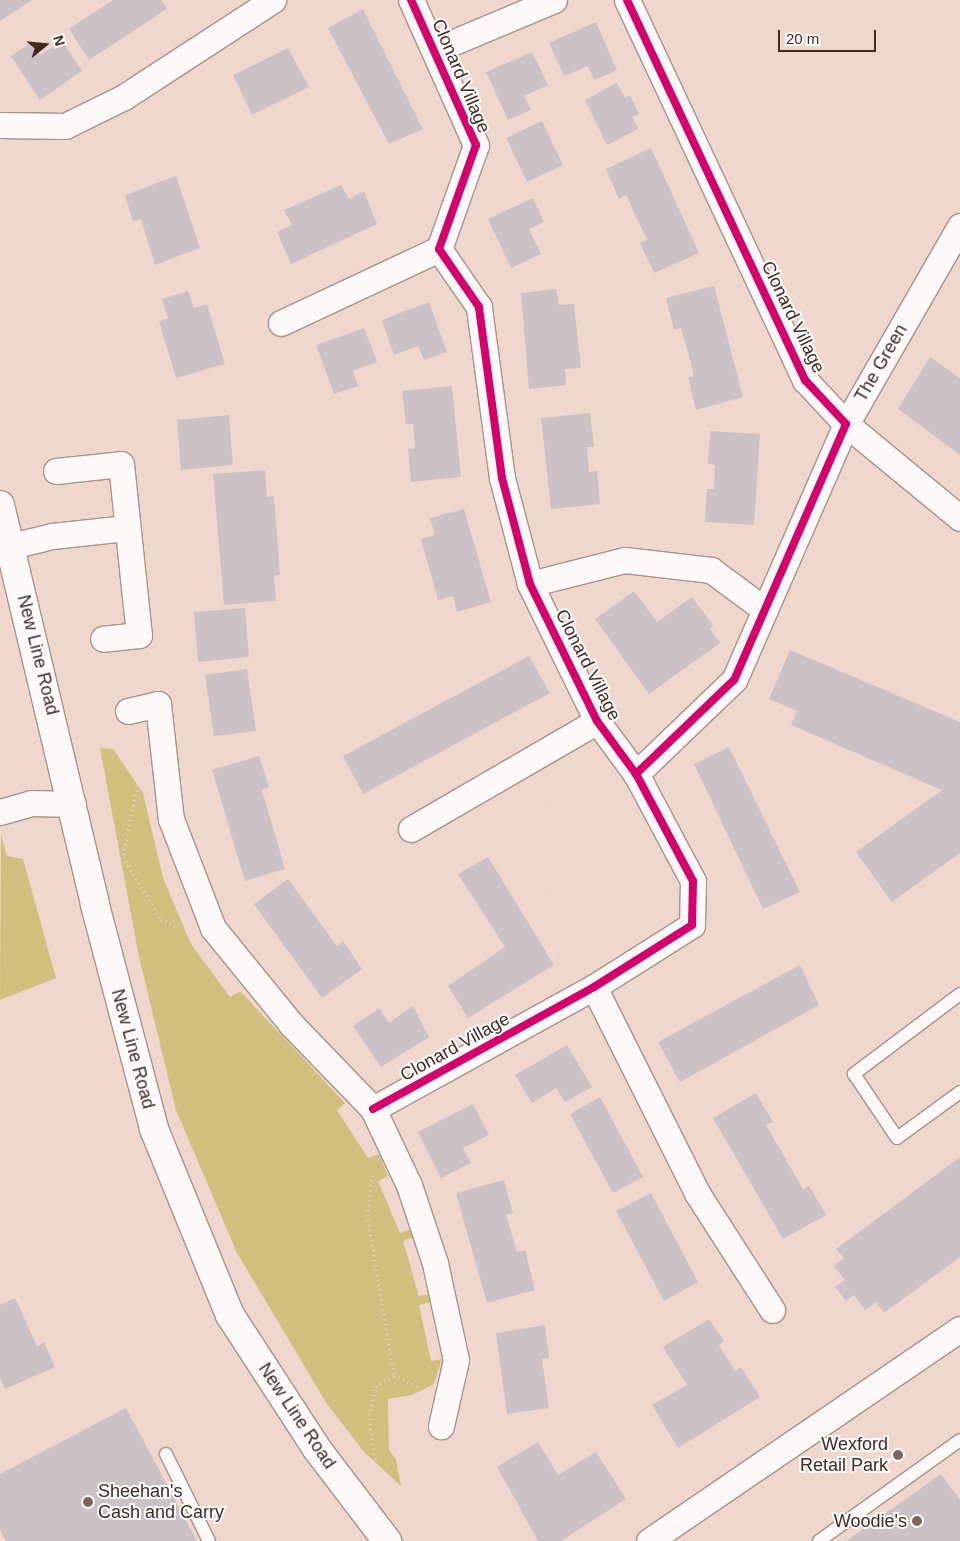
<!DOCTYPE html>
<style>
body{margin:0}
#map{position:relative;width:960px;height:1541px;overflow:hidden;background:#efd7cd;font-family:Arial,sans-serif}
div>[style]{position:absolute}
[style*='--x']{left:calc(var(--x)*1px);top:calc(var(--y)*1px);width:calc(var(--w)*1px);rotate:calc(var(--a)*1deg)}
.green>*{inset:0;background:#d1c07d}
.building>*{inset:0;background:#ccc2c6}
.path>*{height:3px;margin-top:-1.5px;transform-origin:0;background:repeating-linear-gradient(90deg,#ddd6d3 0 1px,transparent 0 5px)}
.roads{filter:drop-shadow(1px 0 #a6928a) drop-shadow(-1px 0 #a6928a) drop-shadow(0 1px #a6928a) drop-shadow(0 -1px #a6928a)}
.lane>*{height:12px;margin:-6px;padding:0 6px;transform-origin:6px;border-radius:6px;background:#fdf9f8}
.street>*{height:25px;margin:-12.5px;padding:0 12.5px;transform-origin:12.5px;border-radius:12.5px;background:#fdf9f8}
.secondary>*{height:28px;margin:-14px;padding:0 14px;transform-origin:14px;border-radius:14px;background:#fdf9f8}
.cycleway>*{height:8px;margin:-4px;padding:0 4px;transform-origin:4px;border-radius:4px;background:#d6006c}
.dots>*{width:14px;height:14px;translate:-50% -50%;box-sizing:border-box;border:2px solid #fdfdfd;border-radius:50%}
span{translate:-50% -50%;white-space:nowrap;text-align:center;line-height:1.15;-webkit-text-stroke:4px #fdfdfd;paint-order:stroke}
.street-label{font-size:18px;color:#3f2921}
.poi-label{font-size:18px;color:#3f2921}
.right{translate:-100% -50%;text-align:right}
.left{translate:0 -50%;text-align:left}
.north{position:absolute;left:20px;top:20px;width:50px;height:50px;-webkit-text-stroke:4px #fdfdfd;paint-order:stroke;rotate:73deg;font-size:14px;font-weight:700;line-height:20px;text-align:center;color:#3f2921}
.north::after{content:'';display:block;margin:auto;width:18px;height:22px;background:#3f2921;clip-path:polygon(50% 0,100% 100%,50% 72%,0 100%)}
.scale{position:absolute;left:778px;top:30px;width:98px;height:22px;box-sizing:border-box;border:2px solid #3f2921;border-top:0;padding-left:6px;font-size:15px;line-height:18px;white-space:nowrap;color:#3f2921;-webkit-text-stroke:4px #fdfdfd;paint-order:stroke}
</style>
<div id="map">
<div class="green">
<i style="clip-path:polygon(100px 748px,113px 749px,143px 793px,163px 878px,191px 944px,230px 997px,240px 991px,345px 1103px,337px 1110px,368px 1158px,379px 1154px,388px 1176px,378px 1181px,400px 1233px,411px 1229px,414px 1237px,403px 1241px,419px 1296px,430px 1294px,432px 1302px,419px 1305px,431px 1361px,442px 1359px,434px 1384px,412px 1395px,388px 1399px,389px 1450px,396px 1459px,401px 1486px,364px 1452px,327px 1404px,237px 1253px,176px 1110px,139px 957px)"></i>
<i style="clip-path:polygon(1px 835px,7px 856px,23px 859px,56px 978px,0 1000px)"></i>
</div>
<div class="building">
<i style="clip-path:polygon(0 0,32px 0,0 21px)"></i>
<i style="clip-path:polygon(113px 0,161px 0,167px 9px,89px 60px,69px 29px)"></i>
<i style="clip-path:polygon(363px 9px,423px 129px,389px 144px,328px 28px)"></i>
<i style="clip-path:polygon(596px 22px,617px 70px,594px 80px,588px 66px,564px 76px,549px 43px)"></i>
<i style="clip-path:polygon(62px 41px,82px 71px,40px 100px,11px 56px,32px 42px,40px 55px)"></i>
<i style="clip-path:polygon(288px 48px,309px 87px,252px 115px,233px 75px)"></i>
<i style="clip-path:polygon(532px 52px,548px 85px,524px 96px,531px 110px,508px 120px,486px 72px)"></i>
<i style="clip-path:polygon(617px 83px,625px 98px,630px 95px,639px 114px,632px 117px,638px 129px,607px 145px,585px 100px)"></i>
<i style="clip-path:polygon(542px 121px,563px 165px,527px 182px,506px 138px)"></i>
<i style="clip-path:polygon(651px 148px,699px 253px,654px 273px,640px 243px,647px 240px,626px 195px,619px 199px,606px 169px)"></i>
<i style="clip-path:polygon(176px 176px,200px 248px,155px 265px,141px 219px,133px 221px,125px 195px)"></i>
<i style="clip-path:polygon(341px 185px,349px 199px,364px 191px,377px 224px,291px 264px,277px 232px,292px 225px,284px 210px)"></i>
<i style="clip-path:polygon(533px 198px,544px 222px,529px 229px,541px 254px,511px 268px,488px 219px)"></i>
<i style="clip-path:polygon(714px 286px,743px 397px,696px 410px,688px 377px,694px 376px,688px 352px,681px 328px,674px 330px,666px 298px)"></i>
<i style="clip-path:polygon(556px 289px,559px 305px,574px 304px,581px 368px,565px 369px,566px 385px,529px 389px,521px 293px)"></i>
<i style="clip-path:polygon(188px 291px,194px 308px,207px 304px,225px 364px,176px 378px,159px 321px,168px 318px,162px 299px)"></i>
<i style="clip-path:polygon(429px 302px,447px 352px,424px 360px,418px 346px,394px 355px,382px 320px)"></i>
<i style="clip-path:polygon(364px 328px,377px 362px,353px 371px,358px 386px,334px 394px,316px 345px)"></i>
<i style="clip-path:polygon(930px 357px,960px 378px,960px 455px,898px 409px)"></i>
<i style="clip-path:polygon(452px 386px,461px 477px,411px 482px,408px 449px,415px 448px,413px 424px,406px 424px,402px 391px)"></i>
<i style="clip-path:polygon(590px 413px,594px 447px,587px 447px,589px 472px,597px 471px,600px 504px,551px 509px,541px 418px)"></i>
<i style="clip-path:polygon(229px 415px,233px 465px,181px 470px,177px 420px)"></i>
<i style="clip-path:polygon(710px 431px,760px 434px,754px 525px,705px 522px,707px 489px,714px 489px,715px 465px,708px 464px)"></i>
<i style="clip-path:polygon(265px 470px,267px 497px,274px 496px,280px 575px,274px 576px,276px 601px,224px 605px,213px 474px)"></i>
<i style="clip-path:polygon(464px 509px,491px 602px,457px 612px,453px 596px,438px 600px,421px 539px,435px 535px,430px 518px)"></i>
<i style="clip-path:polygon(634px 591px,657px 622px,692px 597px,713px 625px,710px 629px,720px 643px,649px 694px,595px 619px)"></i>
<i style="clip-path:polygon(245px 608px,249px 657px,198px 662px,194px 612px)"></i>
<i style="clip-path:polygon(790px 650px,960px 722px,960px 853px,892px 902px,856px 852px,942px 790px,791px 725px,797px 711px,769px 699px)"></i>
<i style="clip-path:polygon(529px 656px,550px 693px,363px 794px,343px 756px)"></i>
<i style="clip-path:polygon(247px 669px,256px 731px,214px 736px,205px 675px)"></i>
<i style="clip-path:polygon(729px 747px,800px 892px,763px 909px,694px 764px)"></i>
<i style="clip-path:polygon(259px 756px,269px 787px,262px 790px,285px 869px,245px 881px,212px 770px)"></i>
<i style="clip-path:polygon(488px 857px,554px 965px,468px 1018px,448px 986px,505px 947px,458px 874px)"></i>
<i style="clip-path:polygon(288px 879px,337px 946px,343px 941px,362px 969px,322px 998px,254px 904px)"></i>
<i style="clip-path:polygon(800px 965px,819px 1005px,680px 1082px,658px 1042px)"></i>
<i style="clip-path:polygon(413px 1006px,429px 1037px,381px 1067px,353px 1026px,379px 1008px,389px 1023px)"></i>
<i style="clip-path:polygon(567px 1045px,592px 1087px,565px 1102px,556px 1088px,532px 1103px,515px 1075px)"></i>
<i style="clip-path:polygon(756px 1093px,773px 1122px,766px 1125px,803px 1189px,809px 1186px,826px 1215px,783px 1239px,713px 1118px)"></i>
<i style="clip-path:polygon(600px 1097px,643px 1177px,613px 1193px,570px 1114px)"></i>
<i style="clip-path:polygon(473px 1104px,489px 1135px,463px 1148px,471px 1163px,441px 1178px,418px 1132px)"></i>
<i style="clip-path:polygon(960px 1157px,960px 1257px,884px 1313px,876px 1302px,865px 1310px,854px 1295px,846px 1301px,835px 1287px,845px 1280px,834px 1266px,844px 1258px,836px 1249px)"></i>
<i style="clip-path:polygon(504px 1180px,513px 1213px,506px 1215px,517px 1252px,525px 1250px,535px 1290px,487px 1303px,456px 1193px)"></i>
<i style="clip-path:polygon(651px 1193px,698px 1282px,664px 1301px,616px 1211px)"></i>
<i style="clip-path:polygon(15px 1298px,37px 1346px,44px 1342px,55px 1367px,5px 1389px,0 1378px,0 1305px)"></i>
<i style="clip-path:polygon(709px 1319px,724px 1341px,719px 1345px,735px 1371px,741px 1367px,760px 1397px,678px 1448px,652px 1405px,687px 1385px,663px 1347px)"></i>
<i style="clip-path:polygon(545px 1325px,549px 1358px,542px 1359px,549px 1408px,507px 1414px,496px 1333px)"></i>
<i style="clip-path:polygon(126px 1408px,197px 1541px,6px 1541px,0 1530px,0 1474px)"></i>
<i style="clip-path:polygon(538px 1442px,558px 1475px,596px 1452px,626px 1499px,561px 1541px,538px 1541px,497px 1467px)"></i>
<i style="clip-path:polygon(941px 1474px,960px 1500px,960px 1541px,846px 1541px)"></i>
</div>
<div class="path">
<i style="--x:585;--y:784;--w:25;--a:-78"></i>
<i style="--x:137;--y:785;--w:73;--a:101"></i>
<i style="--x:123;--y:857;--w:73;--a:58.5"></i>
<i style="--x:161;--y:919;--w:18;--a:27"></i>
<i style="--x:177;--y:927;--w:5;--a:-22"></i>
<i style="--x:543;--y:807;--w:150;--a:60.5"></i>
<i style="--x:492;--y:836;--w:151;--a:59.9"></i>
<i style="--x:424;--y:854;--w:17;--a:62"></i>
<i style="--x:395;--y:890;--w:218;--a:-29.2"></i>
<i style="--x:585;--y:784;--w:148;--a:60.8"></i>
<i style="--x:530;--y:901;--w:105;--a:-31"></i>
<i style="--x:372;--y:1175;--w:45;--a:95.1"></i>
<i style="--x:368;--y:1220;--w:157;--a:80.5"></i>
<i style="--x:394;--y:1375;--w:30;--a:26"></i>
<i style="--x:384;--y:1485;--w:28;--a:-109"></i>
<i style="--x:375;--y:1459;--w:44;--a:-97.8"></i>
<i style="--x:369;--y:1415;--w:29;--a:-76"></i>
<i style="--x:376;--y:1387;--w:22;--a:-34"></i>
</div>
<div class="roads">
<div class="lane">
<i style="--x:960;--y:994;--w:133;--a:143"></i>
<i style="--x:854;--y:1074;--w:77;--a:56.1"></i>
<i style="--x:897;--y:1138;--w:78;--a:-36.1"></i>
<i style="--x:166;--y:1454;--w:97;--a:63.7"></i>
<i style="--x:819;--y:1541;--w:173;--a:-35.6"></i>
</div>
<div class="street">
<i style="--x:627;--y:0;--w:420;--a:64.9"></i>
<i style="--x:805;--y:380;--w:60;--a:47"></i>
<i style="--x:846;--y:424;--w:279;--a:113.6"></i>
<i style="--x:734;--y:680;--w:136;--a:136.2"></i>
<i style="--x:435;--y:50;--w:129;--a:-22.8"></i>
<i style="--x:0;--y:125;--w:65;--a:0.9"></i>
<i style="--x:65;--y:126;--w:66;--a:-26.2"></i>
<i style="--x:124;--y:97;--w:178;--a:-33.1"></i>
<i style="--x:960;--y:226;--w:228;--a:119.9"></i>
<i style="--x:846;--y:424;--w:148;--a:39.5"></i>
<i style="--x:281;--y:323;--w:174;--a:-25.1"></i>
<i style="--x:56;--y:471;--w:65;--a:-6.1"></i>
<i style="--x:121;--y:464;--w:172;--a:84"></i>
<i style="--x:139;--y:635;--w:36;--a:174"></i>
<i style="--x:11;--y:546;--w:42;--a:-13.7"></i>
<i style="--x:52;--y:536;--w:75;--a:-6.1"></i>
<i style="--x:530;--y:584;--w:98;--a:-14.2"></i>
<i style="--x:625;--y:560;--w:87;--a:6.6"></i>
<i style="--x:711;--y:570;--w:67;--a:36.5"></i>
<i style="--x:128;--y:711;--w:31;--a:-13"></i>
<i style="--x:158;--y:704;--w:116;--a:83.6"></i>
<i style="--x:171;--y:819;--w:117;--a:68.9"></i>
<i style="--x:213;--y:928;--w:124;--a:50.9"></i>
<i style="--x:291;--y:1024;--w:118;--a:46"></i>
<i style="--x:373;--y:1109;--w:84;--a:64.7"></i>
<i style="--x:409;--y:1185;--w:82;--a:71.6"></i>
<i style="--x:435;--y:1263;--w:99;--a:77.8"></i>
<i style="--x:456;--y:1360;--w:68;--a:102.8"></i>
<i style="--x:0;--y:812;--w:32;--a:-16"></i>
<i style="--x:31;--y:803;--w:42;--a:1.4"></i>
<i style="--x:411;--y:829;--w:215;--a:-30.1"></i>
<i style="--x:594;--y:987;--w:230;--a:63.4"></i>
<i style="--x:697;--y:1193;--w:139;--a:57.3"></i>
<i style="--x:373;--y:1109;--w:252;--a:-28.9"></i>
<i style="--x:594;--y:987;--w:116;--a:-32.3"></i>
<i style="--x:692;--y:925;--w:44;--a:-88.7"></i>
<i style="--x:693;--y:881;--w:121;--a:-118"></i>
<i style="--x:636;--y:774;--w:66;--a:-126.3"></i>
<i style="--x:597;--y:721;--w:153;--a:-116.1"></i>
<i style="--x:530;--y:584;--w:110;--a:-104.8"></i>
<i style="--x:502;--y:478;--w:173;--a:-97.7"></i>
<i style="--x:479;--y:307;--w:70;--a:-124.6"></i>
<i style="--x:439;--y:249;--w:110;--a:-70.4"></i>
<i style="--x:476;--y:145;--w:159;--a:-114.1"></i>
<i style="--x:649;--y:1541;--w:376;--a:-34.3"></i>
</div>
<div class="secondary">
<i style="--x:0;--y:505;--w:411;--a:76.6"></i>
<i style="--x:95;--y:905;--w:232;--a:75.2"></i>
<i style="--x:154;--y:1129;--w:201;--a:67.8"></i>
<i style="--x:230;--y:1315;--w:160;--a:57"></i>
<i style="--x:317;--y:1449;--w:116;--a:52.7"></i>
</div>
</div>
<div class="cycleway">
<i style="--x:627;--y:0;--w:420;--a:64.9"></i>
<i style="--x:805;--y:380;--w:60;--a:47"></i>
<i style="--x:846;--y:424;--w:279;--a:113.6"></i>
<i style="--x:734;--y:680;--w:136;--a:136.2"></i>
<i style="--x:373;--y:1109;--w:252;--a:-28.9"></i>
<i style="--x:594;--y:987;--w:116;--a:-32.3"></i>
<i style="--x:692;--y:925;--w:44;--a:-88.7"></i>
<i style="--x:693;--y:881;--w:121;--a:-118"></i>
<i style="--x:636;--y:774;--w:66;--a:-126.3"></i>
<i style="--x:597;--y:721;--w:153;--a:-116.1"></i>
<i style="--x:530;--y:584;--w:110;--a:-104.8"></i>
<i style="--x:502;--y:478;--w:173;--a:-97.7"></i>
<i style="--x:479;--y:307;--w:70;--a:-124.6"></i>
<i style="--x:439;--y:249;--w:110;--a:-70.4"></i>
<i style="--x:476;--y:145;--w:159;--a:-114.1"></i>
</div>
<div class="dots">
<i style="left:898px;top:1455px;background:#7d665d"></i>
<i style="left:88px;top:1502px;background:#7d665d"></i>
<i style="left:917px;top:1521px;background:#7d665d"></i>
</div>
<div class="street-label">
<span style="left:461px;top:76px;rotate:67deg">Clonard Village</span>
<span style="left:793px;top:317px;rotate:64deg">Clonard Village</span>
<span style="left:881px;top:363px;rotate:-60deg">The Green</span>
<span style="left:38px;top:655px;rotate:76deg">New Line Road</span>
<span style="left:588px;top:665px;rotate:63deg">Clonard Village</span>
<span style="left:455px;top:1047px;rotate:-29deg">Clonard Village</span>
<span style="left:133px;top:1049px;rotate:75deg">New Line Road</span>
<span style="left:297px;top:1416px;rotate:56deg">New Line Road</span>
</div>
<div class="poi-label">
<span class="right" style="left:888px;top:1455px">Wexford<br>Retail Park</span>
<span class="left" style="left:98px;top:1502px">Sheehan's<br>Cash and Carry</span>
<span class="right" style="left:907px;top:1521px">Woodie's</span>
</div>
<div class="north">N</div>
<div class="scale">20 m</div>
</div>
